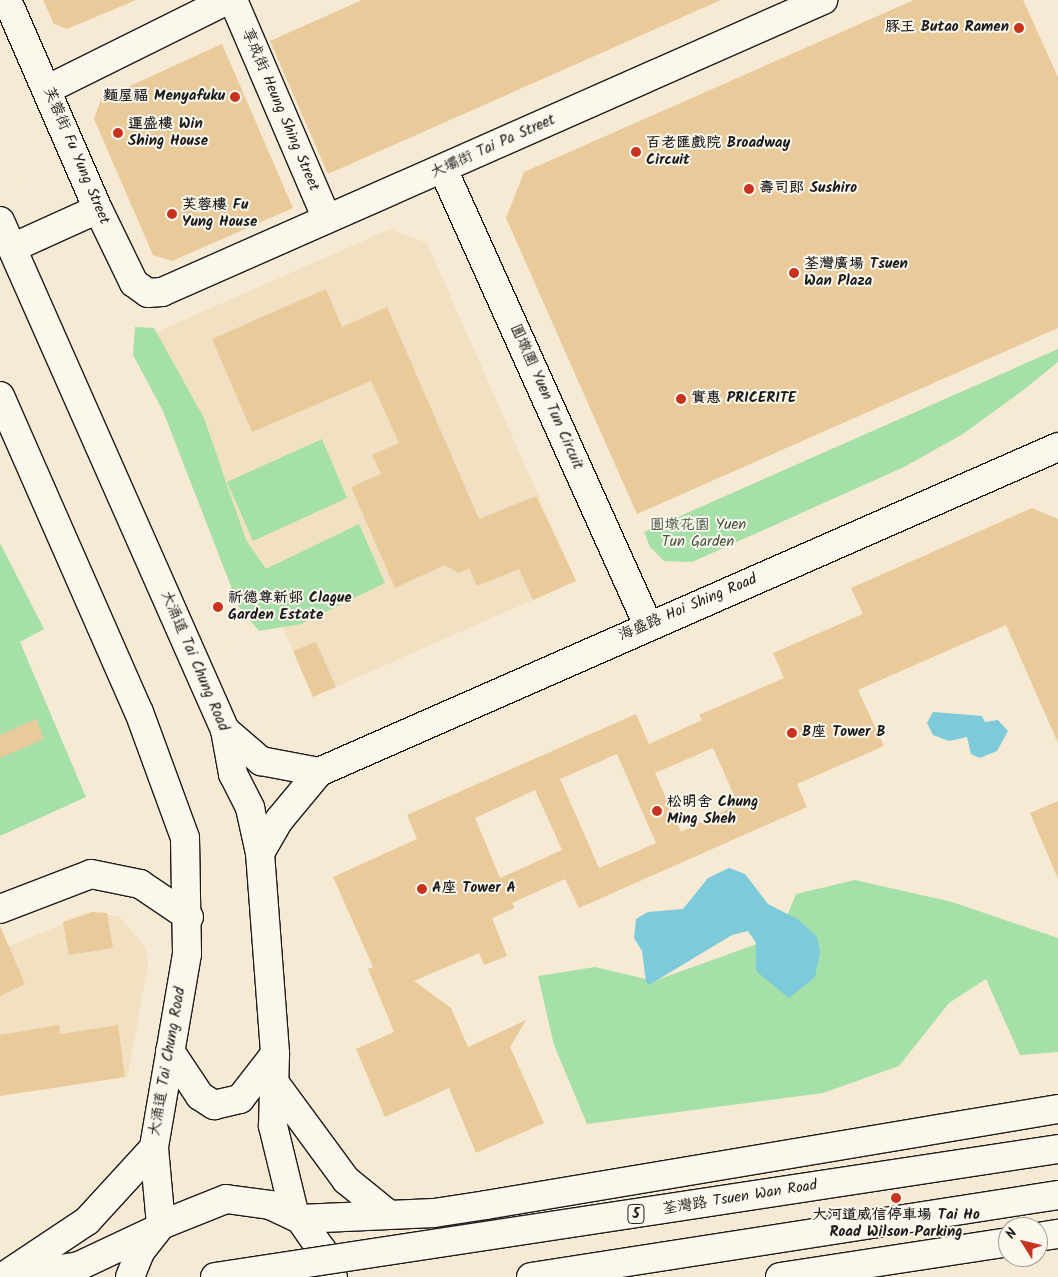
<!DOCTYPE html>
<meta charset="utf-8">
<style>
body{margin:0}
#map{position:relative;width:1058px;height:1277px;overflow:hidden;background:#f6ead4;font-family:Kalam,"LXGW WenKai TC",sans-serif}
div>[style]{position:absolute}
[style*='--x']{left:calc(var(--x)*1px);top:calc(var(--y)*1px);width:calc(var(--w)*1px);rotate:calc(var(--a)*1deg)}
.built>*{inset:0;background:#f2e0c3}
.green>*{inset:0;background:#a4e0a7}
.water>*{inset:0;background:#7ccada}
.pier>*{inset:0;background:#f6ead4}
.building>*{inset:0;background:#e9ca9b}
.roads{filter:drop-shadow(1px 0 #1c1c1c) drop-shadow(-1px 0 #1c1c1c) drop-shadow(0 1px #1c1c1c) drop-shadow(0 -1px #1c1c1c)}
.minor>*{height:28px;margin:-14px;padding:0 14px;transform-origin:14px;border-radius:14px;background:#fbf7ec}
.major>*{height:28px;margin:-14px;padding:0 14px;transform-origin:14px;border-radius:14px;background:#fbf7ec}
.highway>*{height:28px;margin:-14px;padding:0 14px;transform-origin:14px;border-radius:14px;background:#fbf7ec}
.bridges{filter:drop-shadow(1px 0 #1c1c1c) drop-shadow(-1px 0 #1c1c1c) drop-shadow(0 1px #1c1c1c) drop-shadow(0 -1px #1c1c1c)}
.highway-bridge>*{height:28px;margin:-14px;padding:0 14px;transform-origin:14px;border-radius:14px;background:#fbf7ec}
.dots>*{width:14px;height:14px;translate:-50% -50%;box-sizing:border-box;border:2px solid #fbf7ec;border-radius:50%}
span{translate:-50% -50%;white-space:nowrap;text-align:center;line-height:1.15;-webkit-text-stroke:4px #fbf7ec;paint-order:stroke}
.shield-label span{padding:1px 4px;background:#fbf7ec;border:1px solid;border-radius:4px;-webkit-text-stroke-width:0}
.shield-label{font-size:14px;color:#1c1c1c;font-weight:700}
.poi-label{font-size:15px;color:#1c1c1c;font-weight:700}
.right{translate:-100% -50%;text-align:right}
.left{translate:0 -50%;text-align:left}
.street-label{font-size:15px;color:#1c1c1c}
.park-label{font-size:15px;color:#455746}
.north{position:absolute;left:998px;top:1217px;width:50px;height:50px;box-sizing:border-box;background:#fbf7ec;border:1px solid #a29f99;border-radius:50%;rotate:306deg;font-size:14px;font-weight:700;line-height:20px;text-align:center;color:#1c1c1c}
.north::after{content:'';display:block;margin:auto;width:18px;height:22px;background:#c8321e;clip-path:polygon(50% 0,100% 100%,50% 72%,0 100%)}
</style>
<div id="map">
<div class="built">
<i style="clip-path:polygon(390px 229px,427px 243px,576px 581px,313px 697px,154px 333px)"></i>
<i style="clip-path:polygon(92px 912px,120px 917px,145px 947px,148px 963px,128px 1076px,0 1096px,0 950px)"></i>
</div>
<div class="green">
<i style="clip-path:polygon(135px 327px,154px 328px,204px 418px,246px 540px,266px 569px,359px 524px,385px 583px,301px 624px,259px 631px,239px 607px,163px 411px,133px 355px)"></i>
<i style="clip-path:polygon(1058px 349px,1058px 362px,1022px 391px,963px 434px,904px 467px,692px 562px,664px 561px,650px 547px,644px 532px)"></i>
<i style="clip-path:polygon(322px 439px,347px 498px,253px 541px,227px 482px)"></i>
<i style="clip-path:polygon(0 543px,44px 629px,20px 642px,86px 797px,0 836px)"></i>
<i style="clip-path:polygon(855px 880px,952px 902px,1058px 938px,1058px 1052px,1020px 1055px,986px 979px,949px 1003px,899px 1066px,823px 1093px,587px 1124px,554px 1045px,538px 976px,595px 967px,654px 981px,779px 936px,796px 894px)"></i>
</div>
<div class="water">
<i style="clip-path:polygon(933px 712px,982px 716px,985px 722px,998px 720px,1008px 731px,997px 751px,980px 758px,971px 754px,967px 737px,949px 741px,933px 735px,927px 723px)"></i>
<i style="clip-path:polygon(729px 868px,745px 874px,768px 904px,799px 920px,817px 937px,820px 952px,815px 977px,789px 998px,756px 971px,756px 943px,748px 931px,732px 935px,649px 985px,646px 982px,642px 951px,634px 938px,636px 919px,648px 912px,683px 909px,708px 878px)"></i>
</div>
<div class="pier">
<i style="clip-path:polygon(0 141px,279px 753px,149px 807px,0 492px)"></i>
</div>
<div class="building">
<i style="clip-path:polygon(43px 0,136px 0,67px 29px,54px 24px)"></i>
<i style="clip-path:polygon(362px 0,721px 0,328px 174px,270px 41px)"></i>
<i style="clip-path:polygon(914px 0,1023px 0,1058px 77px,1058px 328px,637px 514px,506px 218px,524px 172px)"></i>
<i style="clip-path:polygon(222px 44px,293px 208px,172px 261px,153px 255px,94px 119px,101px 99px)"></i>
<i style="clip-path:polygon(326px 289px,342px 327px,387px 307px,479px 519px,536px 496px,576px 581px,533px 600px,519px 569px,477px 586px,469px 568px,458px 573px,445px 565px,395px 588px,351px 487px,381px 474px,372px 455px,399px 443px,371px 381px,252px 432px,212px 339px)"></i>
<i style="clip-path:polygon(evenodd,1032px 508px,1058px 519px,1058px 743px,1006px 625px,858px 690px,884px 746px,797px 784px,807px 807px,579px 908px,565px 879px,512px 903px,515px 908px,492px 918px,507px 956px,484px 965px,479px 953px,414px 981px,451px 1008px,468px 1047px,526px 1020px,510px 1047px,544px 1123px,476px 1153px,449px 1088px,385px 1117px,356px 1049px,394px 1032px,368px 969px,373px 967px,333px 877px,417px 839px,407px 815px,636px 714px,649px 744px,702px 720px,699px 715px,784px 678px,773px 653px,863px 614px,851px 588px,1032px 508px,713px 748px,738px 804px,681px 832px,655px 773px,713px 748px,1032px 508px,617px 754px,656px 843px,599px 868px,560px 779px,617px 754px,1032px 508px,535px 790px,562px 850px,500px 878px,475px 818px,535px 790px)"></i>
<i style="clip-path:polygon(316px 642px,336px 687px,313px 697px,293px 651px)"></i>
<i style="clip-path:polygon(36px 719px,44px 739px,0 758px,0 735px)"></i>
<i style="clip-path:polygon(1058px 801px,1058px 879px,1030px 813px)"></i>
<i style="clip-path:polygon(92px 912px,107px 913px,113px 948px,69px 955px,63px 922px)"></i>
<i style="clip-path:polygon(0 926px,25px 984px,0 996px)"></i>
<i style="clip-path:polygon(59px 1025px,60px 1034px,118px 1025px,125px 1077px,0 1096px,0 1035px)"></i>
</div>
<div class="roads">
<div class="minor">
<i style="--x:7;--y:0;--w:228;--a:66.5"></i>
<i style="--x:98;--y:209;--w:82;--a:64.1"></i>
<i style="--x:134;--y:283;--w:17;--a:36"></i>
<i style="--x:148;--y:293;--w:14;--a:-4"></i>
<i style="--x:162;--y:292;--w:723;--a:-23.83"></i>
<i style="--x:233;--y:0;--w:238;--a:66.8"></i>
<i style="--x:48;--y:89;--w:200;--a:-26.4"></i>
<i style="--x:443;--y:169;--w:500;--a:65.8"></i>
<i style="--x:12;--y:248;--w:94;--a:-24.4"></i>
<i style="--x:225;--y:730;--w:48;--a:40.7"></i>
<i style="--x:261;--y:761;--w:59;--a:10.7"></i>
<i style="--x:260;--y:853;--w:39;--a:-60"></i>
<i style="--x:280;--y:819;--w:61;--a:-50.3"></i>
<i style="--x:319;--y:772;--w:807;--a:-23.74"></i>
<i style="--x:0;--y:909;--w:97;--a:-21"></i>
<i style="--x:91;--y:874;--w:50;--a:11.5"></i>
<i style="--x:140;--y:884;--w:59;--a:34"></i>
</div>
<div class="major">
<i style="--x:0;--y:221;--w:557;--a:66.15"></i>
<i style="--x:225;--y:730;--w:45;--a:79.7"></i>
<i style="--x:233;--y:774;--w:38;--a:63"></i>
<i style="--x:250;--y:808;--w:46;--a:77.5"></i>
<i style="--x:260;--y:853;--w:202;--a:85.7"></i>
<i style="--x:275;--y:1054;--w:72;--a:91.6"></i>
<i style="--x:273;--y:1126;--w:93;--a:76.3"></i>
<i style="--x:0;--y:396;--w:345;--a:66.3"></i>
<i style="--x:139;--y:712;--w:134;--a:69.9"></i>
<i style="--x:185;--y:838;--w:116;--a:89"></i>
<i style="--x:187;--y:954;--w:197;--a:99.7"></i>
<i style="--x:154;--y:1148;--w:77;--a:84.8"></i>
<i style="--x:170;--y:1051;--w:54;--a:56.3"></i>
<i style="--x:200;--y:1096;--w:17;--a:33"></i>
<i style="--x:214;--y:1105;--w:27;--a:-13"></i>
<i style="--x:240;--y:1099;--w:57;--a:-52.1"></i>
<i style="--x:130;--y:1277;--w:27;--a:-68"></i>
<i style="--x:140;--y:1252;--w:34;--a:-52"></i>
<i style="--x:161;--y:1225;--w:70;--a:-21.8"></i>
<i style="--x:226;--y:1199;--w:44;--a:7.8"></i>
<i style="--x:270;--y:1205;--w:33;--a:25"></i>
<i style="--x:300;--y:1219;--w:38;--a:55"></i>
<i style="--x:322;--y:1250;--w:29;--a:68"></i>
</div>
<div class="highway">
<i style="--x:277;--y:1086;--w:117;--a:53.7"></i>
<i style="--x:346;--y:1180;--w:54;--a:39"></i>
<i style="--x:300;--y:1219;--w:134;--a:-2.6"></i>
<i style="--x:434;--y:1213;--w:53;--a:-8.7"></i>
<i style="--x:486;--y:1205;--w:580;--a:-9.53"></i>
<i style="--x:1038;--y:1237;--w:20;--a:-9"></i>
<i style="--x:3;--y:1277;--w:101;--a:-33.7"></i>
<i style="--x:87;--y:1221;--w:99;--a:-47.5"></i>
<i style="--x:13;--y:1277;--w:67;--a:-9.5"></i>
<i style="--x:79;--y:1266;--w:84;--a:-25.3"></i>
<i style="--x:531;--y:1277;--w:533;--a:-8.84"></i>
<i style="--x:780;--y:1277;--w:231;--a:-8.7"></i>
</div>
</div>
<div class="bridges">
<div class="highway-bridge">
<i style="--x:215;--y:1277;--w:853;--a:-8.63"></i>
</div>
</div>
<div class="dots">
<i style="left:1019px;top:28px;background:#c8321e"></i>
<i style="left:235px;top:97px;background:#c8321e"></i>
<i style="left:118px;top:133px;background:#c8321e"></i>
<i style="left:636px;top:152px;background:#c8321e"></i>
<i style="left:749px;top:189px;background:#c8321e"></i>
<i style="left:172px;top:214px;background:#c8321e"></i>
<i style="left:794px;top:273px;background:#c8321e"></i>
<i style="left:681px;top:399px;background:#c8321e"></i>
<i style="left:218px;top:607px;background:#c8321e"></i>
<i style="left:792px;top:733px;background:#c8321e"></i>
<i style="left:657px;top:811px;background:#c8321e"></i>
<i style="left:422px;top:889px;background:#c8321e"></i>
<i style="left:896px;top:1198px;background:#c8321e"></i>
</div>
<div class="shield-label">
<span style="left:636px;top:1214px">5</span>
</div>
<div class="poi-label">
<span class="right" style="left:1009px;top:28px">豚王 Butao Ramen</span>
<span class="right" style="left:225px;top:97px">麵屋福 Menyafuku</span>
<span class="left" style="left:128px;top:133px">運盛樓 Win<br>Shing House</span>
<span class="left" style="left:646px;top:152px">百老匯戲院 Broadway<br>Circuit</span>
<span class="left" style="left:759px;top:189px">壽司郎 Sushiro</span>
<span class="left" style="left:182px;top:214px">芙蓉樓 Fu<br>Yung House</span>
<span class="left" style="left:804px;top:273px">荃灣廣場 Tsuen<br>Wan Plaza</span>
<span class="left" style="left:691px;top:399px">實惠 PRICERITE</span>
<span class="left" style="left:228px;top:607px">祈德尊新邨 Clague<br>Garden Estate</span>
<span class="left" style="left:802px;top:733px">B座 Tower B</span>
<span class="left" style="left:667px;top:811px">松明舍 Chung<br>Ming Sheh</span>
<span class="left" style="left:432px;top:889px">A座 Tower A</span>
<span style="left:896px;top:1224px">大河道威信停車場 Tai Ho<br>Road Wilson Parking</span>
</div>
<div class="street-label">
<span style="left:280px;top:110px;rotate:67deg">享成街 Heung Shing Street</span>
<span style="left:493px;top:147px;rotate:-24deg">大壩街 Tai Pa Street</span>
<span style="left:76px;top:156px;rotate:67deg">芙蓉街 Fu Yung Street</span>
<span style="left:546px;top:397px;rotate:66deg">圓墩圍 Yuen Tun Circuit</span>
<span style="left:688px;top:608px;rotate:-23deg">海盛路 Hoi Shing Road</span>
<span style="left:194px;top:661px;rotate:67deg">大涌道 Tai Chung Road</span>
<span style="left:168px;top:1062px;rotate:-80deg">大涌道 Tai Chung Road</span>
<span style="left:740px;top:1198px;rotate:-9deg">荃灣路 Tsuen Wan Road</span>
</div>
<div class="park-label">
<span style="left:698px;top:534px">圓墩花園 Yuen<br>Tun Garden</span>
</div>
<div class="north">N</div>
</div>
